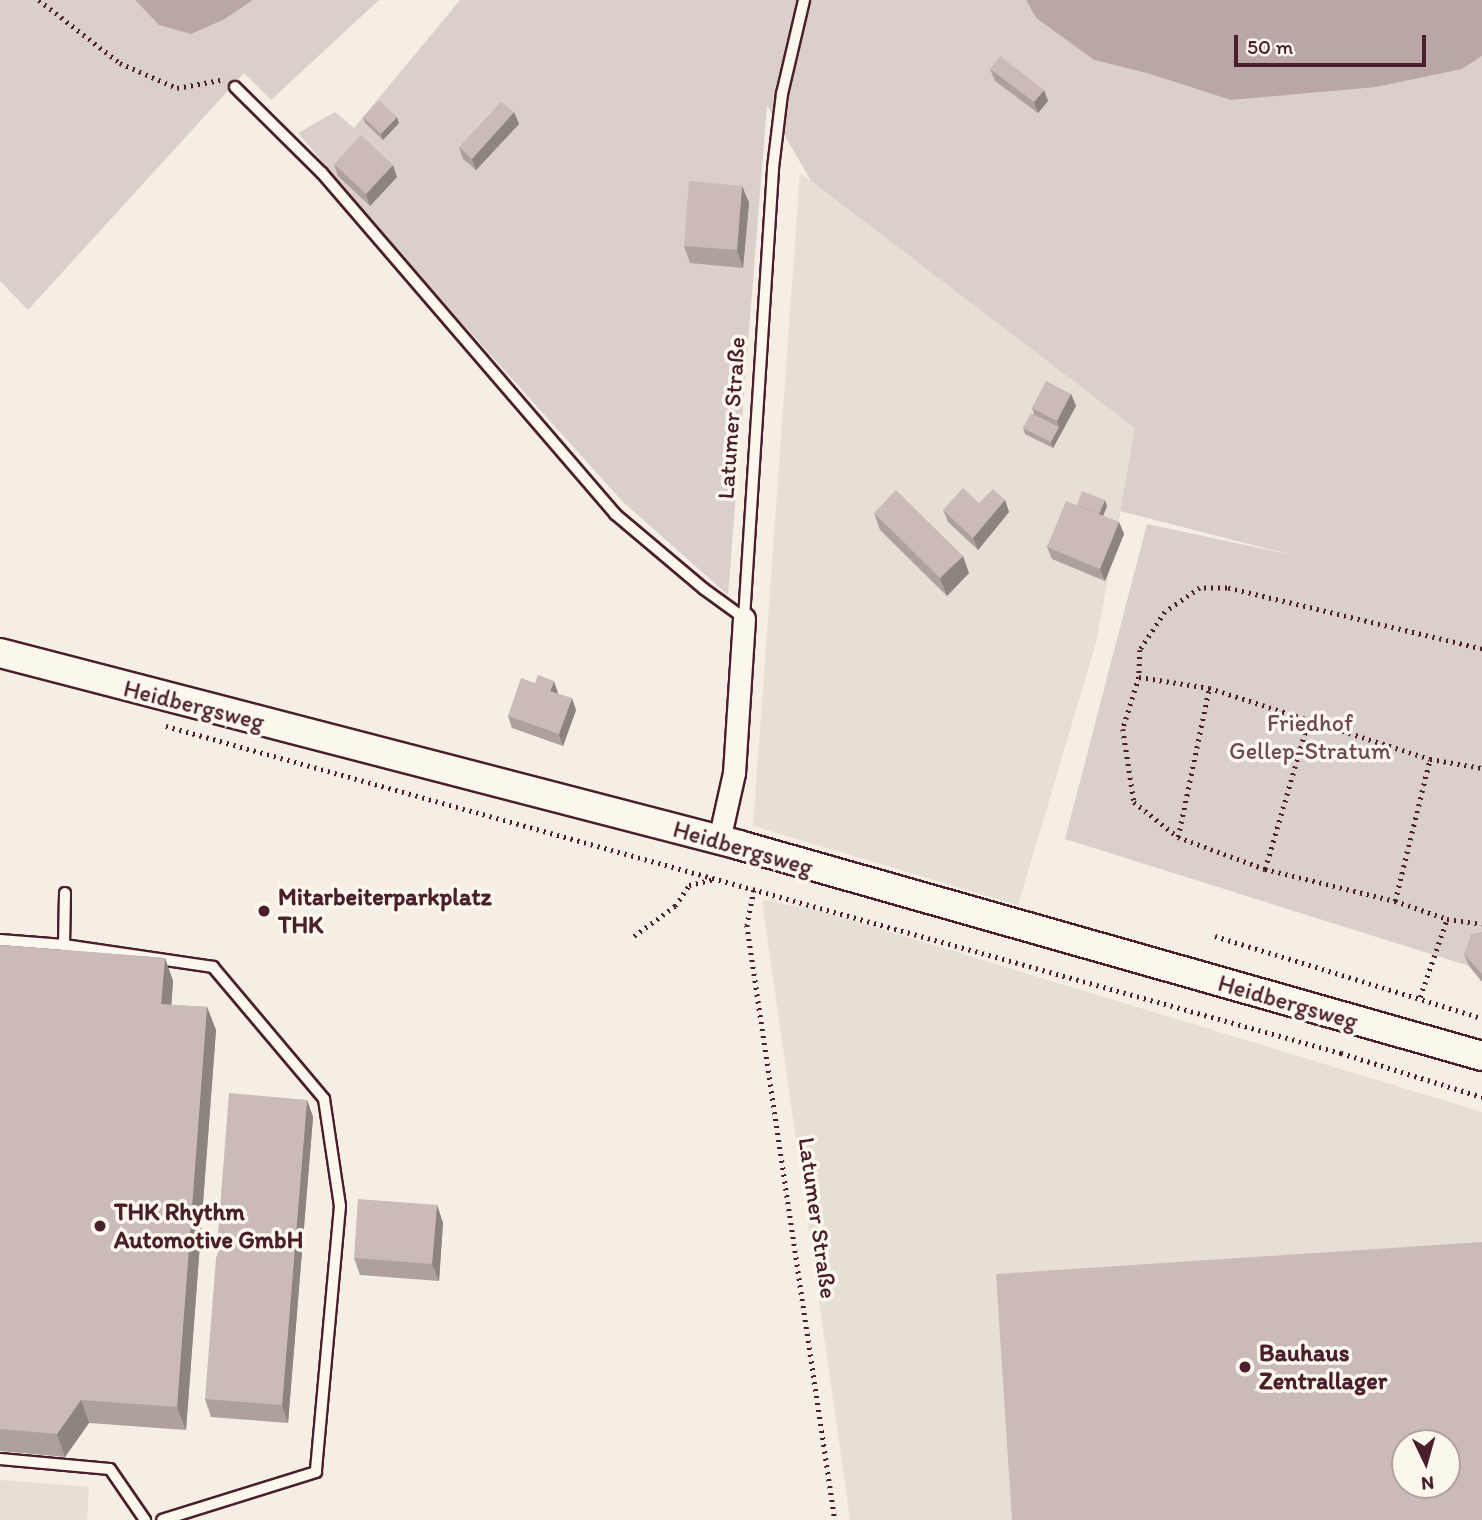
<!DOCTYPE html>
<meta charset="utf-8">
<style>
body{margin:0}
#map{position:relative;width:1482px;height:1520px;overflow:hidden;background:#f4eee4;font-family:Itim,sans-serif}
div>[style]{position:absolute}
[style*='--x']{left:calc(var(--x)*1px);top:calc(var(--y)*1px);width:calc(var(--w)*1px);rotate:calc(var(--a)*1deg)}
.built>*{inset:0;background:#e7dfd6}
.green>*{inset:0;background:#dbd0c9}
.water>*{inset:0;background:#baa7a5}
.path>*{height:4.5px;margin-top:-2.25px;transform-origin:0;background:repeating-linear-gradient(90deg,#4a1f2b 0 2px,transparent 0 7px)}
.roads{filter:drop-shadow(2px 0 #4a1f2b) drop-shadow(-2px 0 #4a1f2b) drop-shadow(0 2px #4a1f2b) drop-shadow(0 -2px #4a1f2b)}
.service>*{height:10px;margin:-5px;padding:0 5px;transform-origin:5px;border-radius:5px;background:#fbf7ec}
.minor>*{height:21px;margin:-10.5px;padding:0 10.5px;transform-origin:10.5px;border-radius:10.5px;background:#fbf7ec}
.tertiary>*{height:28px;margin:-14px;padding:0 14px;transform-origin:14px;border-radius:14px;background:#fbf7ec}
.wall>*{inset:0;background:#aea19d}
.shaded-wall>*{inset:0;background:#8d837f}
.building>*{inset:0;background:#cabbb6}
.dots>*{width:19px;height:19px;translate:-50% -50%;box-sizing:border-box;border:4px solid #fbf7ec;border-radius:50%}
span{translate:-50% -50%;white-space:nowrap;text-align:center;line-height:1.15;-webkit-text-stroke:7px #fbf7ec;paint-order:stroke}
.street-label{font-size:24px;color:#4a1f2b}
.park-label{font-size:24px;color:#6e4b52}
.poi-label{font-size:24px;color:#4a1f2b;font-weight:700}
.left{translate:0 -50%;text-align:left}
.north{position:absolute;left:1391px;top:1429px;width:70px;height:70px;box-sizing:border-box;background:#fbf7ec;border:2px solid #b4a19f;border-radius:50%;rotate:175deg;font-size:19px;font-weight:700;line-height:28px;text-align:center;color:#4a1f2b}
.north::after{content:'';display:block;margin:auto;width:24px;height:32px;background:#4a1f2b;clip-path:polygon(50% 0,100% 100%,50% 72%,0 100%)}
.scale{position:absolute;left:1234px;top:35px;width:192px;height:32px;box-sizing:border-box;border:4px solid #4a1f2b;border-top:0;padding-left:9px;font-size:21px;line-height:24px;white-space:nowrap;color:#4a1f2b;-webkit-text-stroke:5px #fbf7ec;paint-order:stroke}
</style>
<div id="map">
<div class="built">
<i style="clip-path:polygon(800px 173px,1136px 428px,1096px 643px,1018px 905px,753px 826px)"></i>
<i style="clip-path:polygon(evenodd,762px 900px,815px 909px,1482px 1112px,1482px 1520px,850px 1520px,762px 900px,1405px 1443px,1447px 1443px,1447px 1485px,1405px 1485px,1405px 1443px)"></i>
<i style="clip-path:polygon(0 1480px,89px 1487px,87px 1520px,0 1520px)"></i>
</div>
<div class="green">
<i style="clip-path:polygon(0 0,135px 0,159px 25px,225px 19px,253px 0,379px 0,271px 100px,244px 73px,28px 310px,0 281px)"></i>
<i style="clip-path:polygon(460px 0,1026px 0,1036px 18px,1094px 60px,1150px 74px,1462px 69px,1482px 56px,1482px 944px,1469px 966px,1065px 839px,1147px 524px,1292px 555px,1120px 511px,1135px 428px,811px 181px,767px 105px,728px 595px,622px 501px,399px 253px,298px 133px,335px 112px,354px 128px)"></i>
</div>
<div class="water">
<i style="clip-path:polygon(135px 0,253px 0,225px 19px,191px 34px,159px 25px)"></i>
<i style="clip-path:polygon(1026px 0,1482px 0,1482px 56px,1462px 69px,1376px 87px,1231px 100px,1150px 74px,1094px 60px,1036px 18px)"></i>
</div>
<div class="path">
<i style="--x:39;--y:0;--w:103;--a:37.9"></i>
<i style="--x:120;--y:63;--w:62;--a:23.7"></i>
<i style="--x:177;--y:88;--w:44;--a:-10.5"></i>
<i style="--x:1482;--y:649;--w:262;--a:-166.5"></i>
<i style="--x:1227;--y:588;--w:27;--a:180"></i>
<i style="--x:1200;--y:588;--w:42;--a:145.6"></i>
<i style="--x:1165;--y:612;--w:45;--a:123.3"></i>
<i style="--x:1140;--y:650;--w:27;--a:92"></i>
<i style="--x:1139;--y:677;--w:54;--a:107.1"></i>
<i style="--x:1123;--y:729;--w:74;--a:81.4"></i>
<i style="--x:1134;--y:802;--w:56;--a:38.5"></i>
<i style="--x:1178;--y:837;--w:93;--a:20.2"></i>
<i style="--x:1265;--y:869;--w:134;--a:13.8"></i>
<i style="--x:1395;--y:901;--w:55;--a:19.1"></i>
<i style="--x:1447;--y:919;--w:35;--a:8"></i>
<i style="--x:1139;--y:677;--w:71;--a:8.9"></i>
<i style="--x:1209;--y:688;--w:232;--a:17.8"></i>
<i style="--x:1430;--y:759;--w:53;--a:9.8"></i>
<i style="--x:166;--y:726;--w:1220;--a:15.55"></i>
<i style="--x:1341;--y:1053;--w:148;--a:17.3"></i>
<i style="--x:1178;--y:837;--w:152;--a:-78.2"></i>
<i style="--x:1265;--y:869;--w:156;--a:-73.7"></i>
<i style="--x:754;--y:890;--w:36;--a:101"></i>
<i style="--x:747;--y:925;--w:601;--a:81.59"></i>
<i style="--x:1395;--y:901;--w:146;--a:-76.2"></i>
<i style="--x:634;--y:936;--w:51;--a:-36.2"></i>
<i style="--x:675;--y:906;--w:25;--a:-56"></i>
<i style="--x:689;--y:885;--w:27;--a:-13"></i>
<i style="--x:1215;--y:936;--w:279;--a:17.1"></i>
<i style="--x:1420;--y:997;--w:83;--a:-70.9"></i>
</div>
<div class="roads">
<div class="service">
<i style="--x:235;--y:87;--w:122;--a:44.7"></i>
<i style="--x:322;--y:173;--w:450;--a:49.3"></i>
<i style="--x:615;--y:514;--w:116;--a:40.1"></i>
<i style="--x:704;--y:589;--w:49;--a:35.9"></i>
<i style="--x:744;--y:618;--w:451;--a:-86.3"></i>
<i style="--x:773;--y:168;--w:75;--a:-83.1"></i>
<i style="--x:782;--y:94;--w:97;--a:-76.8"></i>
<i style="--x:0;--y:940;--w:64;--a:4.5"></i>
<i style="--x:64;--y:945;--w:151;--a:8.4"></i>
<i style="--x:213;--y:967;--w:172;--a:49.9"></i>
<i style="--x:324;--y:1099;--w:108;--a:81.5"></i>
<i style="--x:340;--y:1206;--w:267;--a:95.2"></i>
<i style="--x:316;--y:1472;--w:161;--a:162.7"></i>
<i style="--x:64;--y:945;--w:52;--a:-88.9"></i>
<i style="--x:0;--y:1459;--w:110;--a:5.2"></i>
<i style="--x:110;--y:1469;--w:62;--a:55.5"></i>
</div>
<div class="minor">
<i style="--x:719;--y:840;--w:69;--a:-77.4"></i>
<i style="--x:734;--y:773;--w:155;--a:-86.3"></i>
</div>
<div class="tertiary">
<i style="--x:0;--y:653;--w:764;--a:14.56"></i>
<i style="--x:739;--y:845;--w:772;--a:15.85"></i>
</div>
</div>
<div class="wall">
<i style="clip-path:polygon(990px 69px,1048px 101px,1038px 113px,995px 81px)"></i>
<i style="clip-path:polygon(363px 117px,399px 123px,383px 140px,365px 123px)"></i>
<i style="clip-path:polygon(519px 124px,476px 170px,463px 159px,459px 147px)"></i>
<i style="clip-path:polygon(334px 164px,397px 177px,370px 206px,338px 176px)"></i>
<i style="clip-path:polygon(742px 186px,749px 203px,743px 268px,690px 263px,684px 246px)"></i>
<i style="clip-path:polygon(1071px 394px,1076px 406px,1053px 448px,1025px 434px,1023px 428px,1034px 414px,1032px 408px)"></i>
<i style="clip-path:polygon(1005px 500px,1009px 512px,978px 550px,948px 522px,943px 510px,979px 503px)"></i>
<i style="clip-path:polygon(1077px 505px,1107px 506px,1103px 516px,1119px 522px,1124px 534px,1105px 581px,1052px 559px,1047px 547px)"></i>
<i style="clip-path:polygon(874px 513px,969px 573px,947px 596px,880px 530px)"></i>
<i style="clip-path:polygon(558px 693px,558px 694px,576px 710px,563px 746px,512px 728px,508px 716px)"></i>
<i style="clip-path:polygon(1482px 932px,1482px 982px,1469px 966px,1464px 954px)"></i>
<i style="clip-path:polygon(0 945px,165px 958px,173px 981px,171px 1005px,207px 1007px,216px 1030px,186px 1430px,89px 1423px,65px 1457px,0 1451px)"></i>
<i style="clip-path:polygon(307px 1100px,313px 1117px,288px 1423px,211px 1417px,205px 1399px)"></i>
<i style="clip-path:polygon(437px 1205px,443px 1223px,439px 1281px,360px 1275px,354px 1258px)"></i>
</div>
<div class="shaded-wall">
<i style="clip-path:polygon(1044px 90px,1048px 101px,1038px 113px,1034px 102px)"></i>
<i style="clip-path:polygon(514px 112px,519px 124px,476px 170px,472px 159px)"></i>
<i style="clip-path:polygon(397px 117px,399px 123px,383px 140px,381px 134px)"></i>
<i style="clip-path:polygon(393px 165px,397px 177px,370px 206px,366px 194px)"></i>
<i style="clip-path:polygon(742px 186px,749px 203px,743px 268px,737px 250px)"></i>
<i style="clip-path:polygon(1071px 394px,1076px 406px,1053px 448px,1051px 442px,1059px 427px,1057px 421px)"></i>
<i style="clip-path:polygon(1005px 500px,1009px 512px,978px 550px,973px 538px)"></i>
<i style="clip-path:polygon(1105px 500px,1107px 506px,1100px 524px,1097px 518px)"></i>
<i style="clip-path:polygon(1119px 522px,1124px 534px,1105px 581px,1100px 569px)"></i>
<i style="clip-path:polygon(963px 556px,969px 573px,947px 596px,940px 578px)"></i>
<i style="clip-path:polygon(554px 681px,558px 693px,555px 703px,550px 691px)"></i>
<i style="clip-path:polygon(572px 698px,576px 710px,563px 746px,559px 734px)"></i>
<i style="clip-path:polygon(165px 958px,173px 981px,170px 1027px,161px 1004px)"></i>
<i style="clip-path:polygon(207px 1007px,216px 1030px,186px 1430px,177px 1407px)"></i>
<i style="clip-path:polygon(307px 1100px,313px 1117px,288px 1423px,282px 1405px)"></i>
<i style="clip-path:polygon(437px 1205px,443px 1223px,439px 1281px,432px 1264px)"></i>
<i style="clip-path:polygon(81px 1400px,89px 1423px,65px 1457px,57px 1434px)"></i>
</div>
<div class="building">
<i style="clip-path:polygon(1000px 56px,1044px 90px,1034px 102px,990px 69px)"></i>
<i style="clip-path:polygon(379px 100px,397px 117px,381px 134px,363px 117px)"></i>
<i style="clip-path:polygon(501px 102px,514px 112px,472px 159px,459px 147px)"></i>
<i style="clip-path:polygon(361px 135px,393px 165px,366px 194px,334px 164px)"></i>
<i style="clip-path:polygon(689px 181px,742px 186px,737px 250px,684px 246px)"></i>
<i style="clip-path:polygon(1046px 381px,1071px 394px,1057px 421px,1032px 408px)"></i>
<i style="clip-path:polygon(1031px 413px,1059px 427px,1051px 442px,1023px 428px)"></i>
<i style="clip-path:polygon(963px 488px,979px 503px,993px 489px,1005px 500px,973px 538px,943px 510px)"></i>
<i style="clip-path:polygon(896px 490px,963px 556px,940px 578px,874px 513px)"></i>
<i style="clip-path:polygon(1082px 491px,1105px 500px,1099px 514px,1077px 505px)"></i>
<i style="clip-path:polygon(1066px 501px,1119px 522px,1100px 569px,1047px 547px)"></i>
<i style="clip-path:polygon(538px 675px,554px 681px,550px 691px,572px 698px,559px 734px,508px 716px,521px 678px,535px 683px)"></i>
<i style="clip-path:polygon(1482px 932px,1482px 973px,1481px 973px,1464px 954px,1471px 934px)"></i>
<i style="clip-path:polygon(0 945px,165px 958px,161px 1004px,207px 1007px,177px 1407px,81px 1400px,57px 1434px,0 1429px)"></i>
<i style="clip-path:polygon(229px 1093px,307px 1100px,282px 1405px,205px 1399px)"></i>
<i style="clip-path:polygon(358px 1199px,437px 1205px,432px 1264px,354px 1258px)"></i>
<i style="clip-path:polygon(evenodd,1482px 1242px,1482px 1520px,1012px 1520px,996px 1274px,1482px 1242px,1405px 1443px,1447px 1443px,1447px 1485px,1405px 1485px,1405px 1443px)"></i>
</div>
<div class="dots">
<i style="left:264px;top:911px;background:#4a1f2b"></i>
<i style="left:100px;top:1226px;background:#4a1f2b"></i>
<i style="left:1245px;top:1367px;background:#4a1f2b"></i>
</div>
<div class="street-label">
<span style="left:731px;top:418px;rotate:-86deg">Latumer Straße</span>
<span style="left:194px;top:705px;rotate:14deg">Heidbergsweg</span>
<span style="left:743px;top:848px;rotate:16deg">Heidbergsweg</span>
<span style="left:1288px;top:1002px;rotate:16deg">Heidbergsweg</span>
<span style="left:818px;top:1218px;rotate:82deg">Latumer Straße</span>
</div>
<div class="park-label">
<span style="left:1310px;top:737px">Friedhof<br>Gellep-Stratum</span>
</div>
<div class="poi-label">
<span class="left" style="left:278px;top:911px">Mitarbeiterparkplatz<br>THK</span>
<span class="left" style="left:114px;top:1226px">THK Rhythm<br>Automotive GmbH</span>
<span class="left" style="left:1259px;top:1367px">Bauhaus<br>Zentrallager</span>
</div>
<div class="north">N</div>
<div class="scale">50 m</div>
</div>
